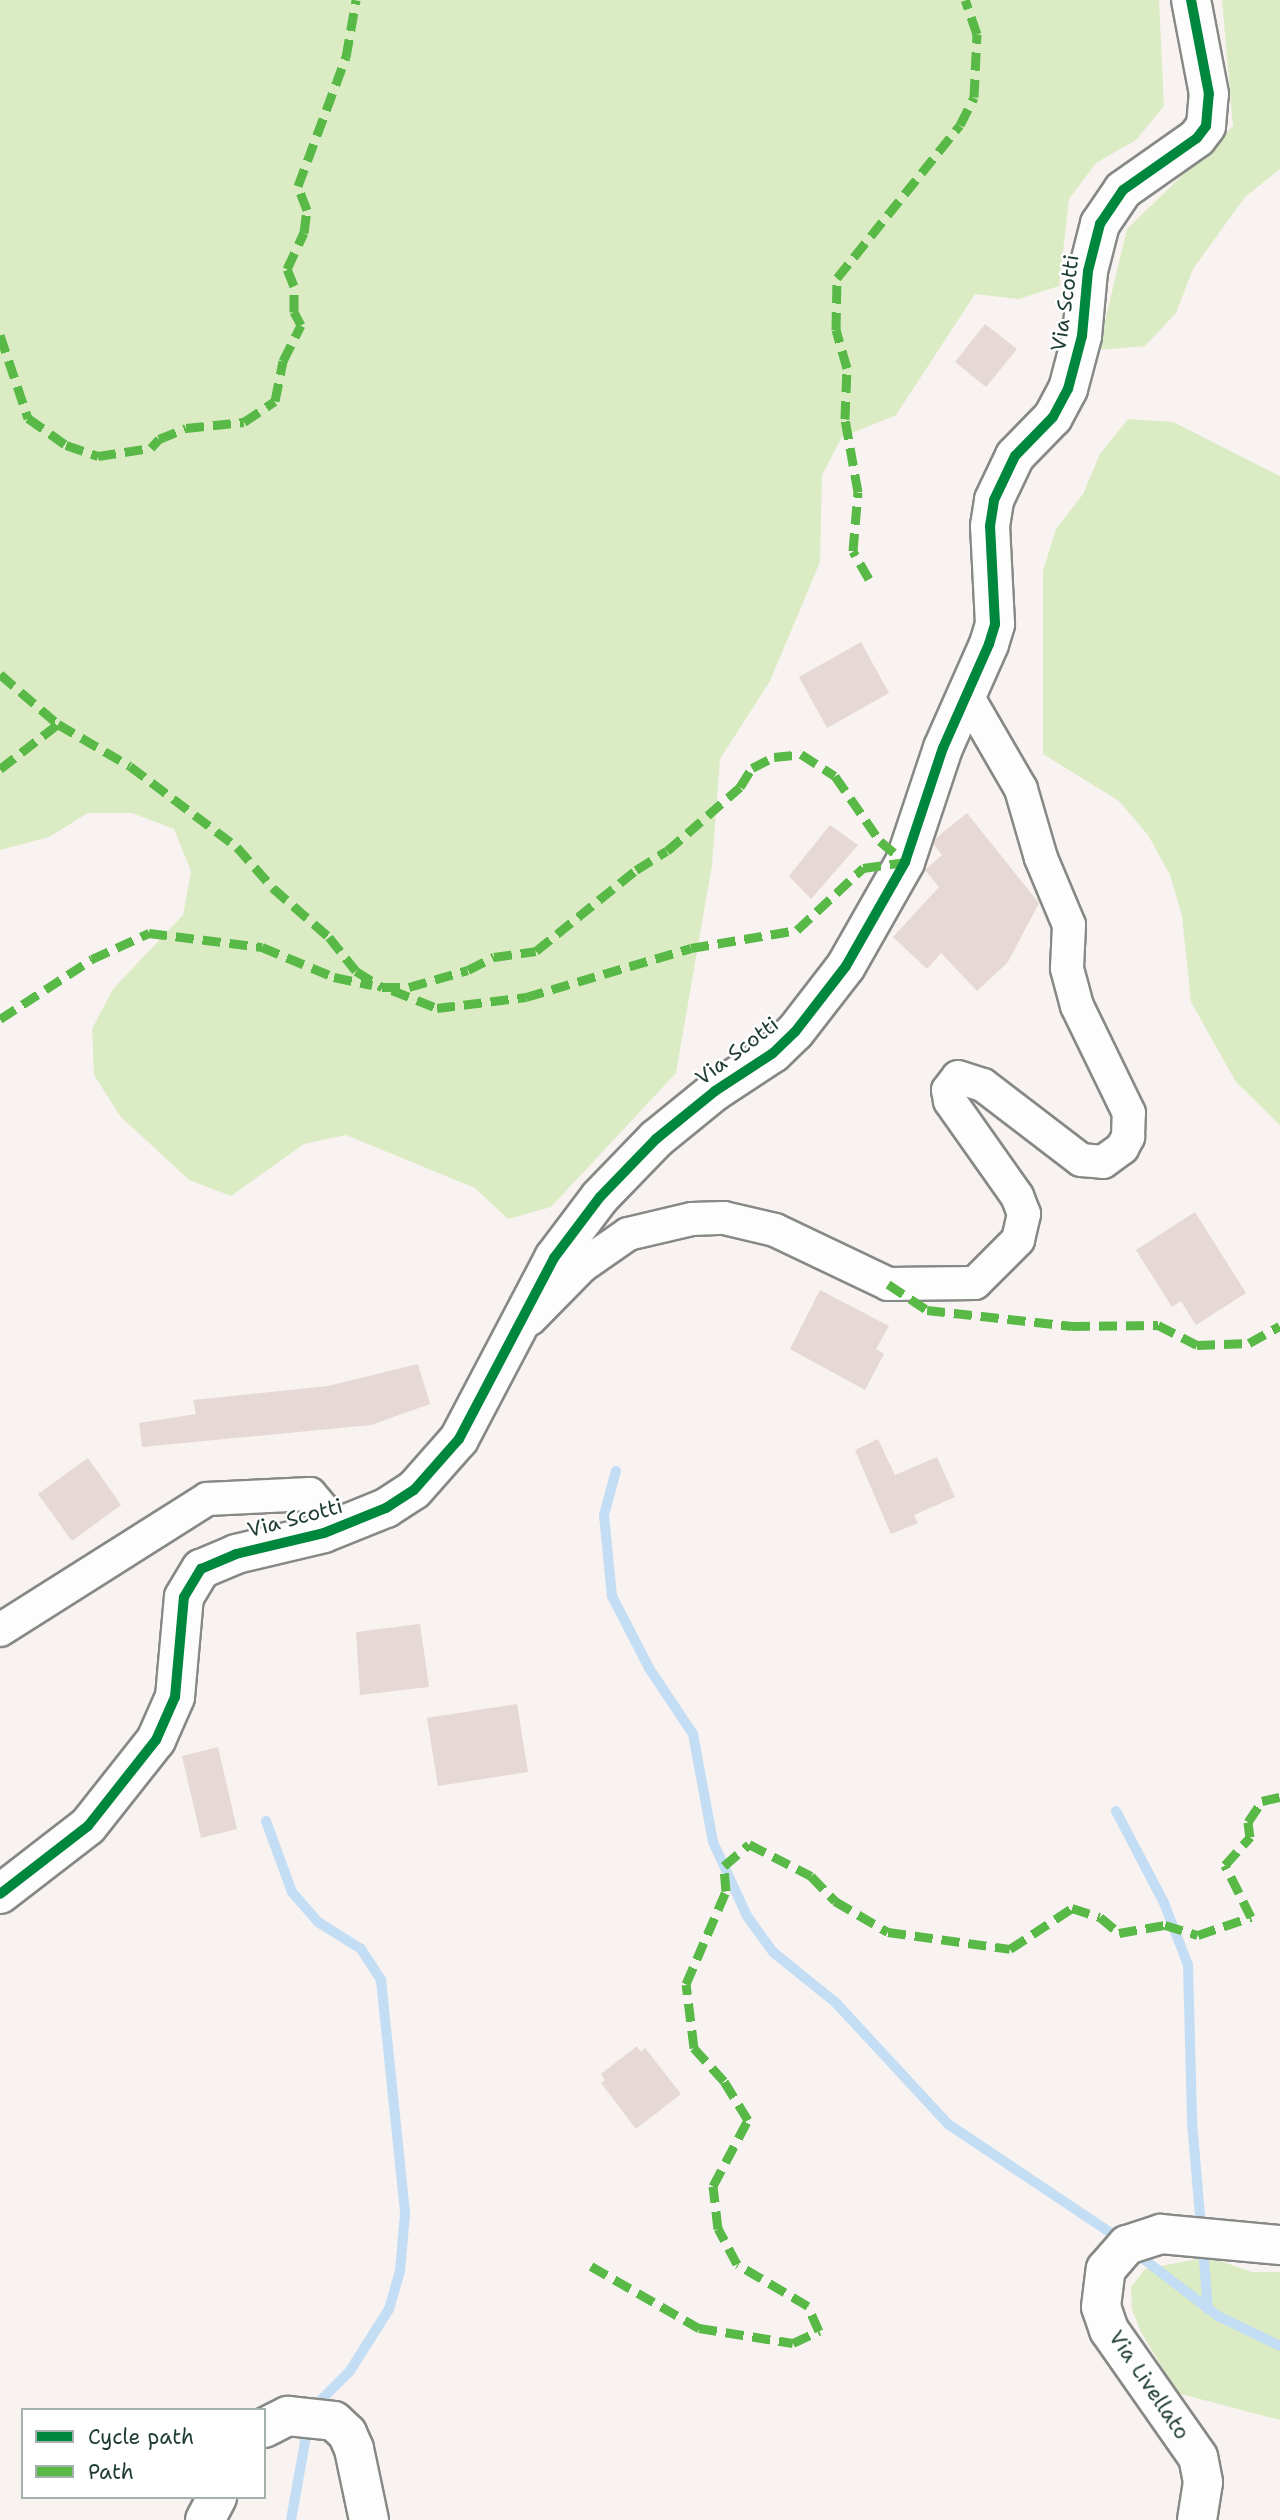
<!DOCTYPE html>
<style>
body{margin:0}
#map{position:relative;width:1280px;height:2520px;overflow:hidden;background:#f8f2f0;font-family:"Shantell Sans",sans-serif}
div>[style]{position:absolute}
[style*='--x']{left:calc(var(--x)*1px);top:calc(var(--y)*1px);width:calc(var(--w)*1px);rotate:calc(var(--a)*1deg)}
.green>*{inset:0;background:#dbecc4}
.stream>*{height:10px;margin:-5px;padding:0 5px;transform-origin:5px;border-radius:5px;background:#c3ddf4}
.building>*{inset:0;background:#e6d8d4}
.roads{filter:drop-shadow(2px 0 #868986) drop-shadow(-2px 0 #868986) drop-shadow(0 2px #868986) drop-shadow(0 -2px #868986)}
.street>*{height:32px;margin:-16px;padding:0 16px;transform-origin:16px;border-radius:16px;background:#fefdfd}
.secondary>*{height:38px;margin:-19px;padding:0 19px;transform-origin:19px;border-radius:19px;background:#fefdfd}
.quiet>*{height:9px;margin-top:-4.5px;transform-origin:0;background:repeating-linear-gradient(90deg,#58b947 0 18px,transparent 0 27px)}
.cycleway>*{height:10px;margin:-5px;padding:0 5px;transform-origin:5px;border-radius:5px;background:#00873e}
span{translate:-50% -50%;white-space:nowrap;text-align:center;line-height:1.15;-webkit-text-stroke:5px #fff;paint-order:stroke}
.street-label{font-size:21px;color:#1f3d34}
.legend{position:absolute;left:21px;top:2408px;width:245px;height:91px;box-sizing:border-box;background:#fff;border:2px solid #a5b1ae;margin:0;padding:9px 12px;list-style:none;font-size:21px;color:#1f3d34}
.legend li{display:flex;align-items:center;gap:14px;height:35px}
.legend b{width:35px;border:2px solid #a5b1ae}
</style>
<div id="map">
<div class="green">
<i style="clip-path:polygon(0 0,1159px 0,1164px 106px,1136px 140px,1096px 163px,1069px 199px,1059px 286px,1019px 299px,975px 294px,896px 415px,842px 437px,822px 475px,820px 562px,770px 681px,720px 759px,712px 865px,676px 1073px,551px 1207px,508px 1219px,475px 1188px,346px 1135px,304px 1144px,231px 1196px,189px 1180px,120px 1116px,94px 1075px,92px 1029px,113px 989px,183px 915px,191px 871px,174px 829px,132px 813px,88px 813px,49px 837px,0 850px)"></i>
<i style="clip-path:polygon(1222px 0,1280px 0,1280px 169px,1245px 197px,1193px 269px,1176px 313px,1145px 346px,1098px 350px,1127px 229px,1233px 126px)"></i>
<i style="clip-path:polygon(1128px 419px,1173px 422px,1280px 476px,1280px 1125px,1236px 1082px,1191px 1002px,1182px 916px,1170px 875px,1148px 835px,1119px 801px,1043px 754px,1043px 571px,1056px 529px,1083px 494px,1100px 454px)"></i>
<i style="clip-path:polygon(1209px 2257px,1252px 2272px,1280px 2272px,1280px 2420px,1177px 2393px,1140px 2330px,1132px 2309px,1131px 2287px,1145px 2269px)"></i>
</div>
<div class="stream">
<i style="--x:616;--y:1471;--w:46;--a:105.3"></i>
<i style="--x:604;--y:1515;--w:81;--a:84.4"></i>
<i style="--x:612;--y:1596;--w:81;--a:62.8"></i>
<i style="--x:649;--y:1668;--w:79;--a:56.3"></i>
<i style="--x:693;--y:1734;--w:110;--a:79.5"></i>
<i style="--x:713;--y:1842;--w:81;--a:65.3"></i>
<i style="--x:747;--y:1916;--w:44;--a:54.2"></i>
<i style="--x:773;--y:1952;--w:81;--a:39"></i>
<i style="--x:836;--y:2003;--w:165;--a:47.2"></i>
<i style="--x:948;--y:2124;--w:208;--a:33.8"></i>
<i style="--x:1116;--y:1811;--w:104;--a:62.4"></i>
<i style="--x:1164;--y:1903;--w:66;--a:68.8"></i>
<i style="--x:1188;--y:1965;--w:157;--a:88.5"></i>
<i style="--x:1192;--y:2122;--w:188;--a:85.1"></i>
<i style="--x:266;--y:1821;--w:76;--a:69.9"></i>
<i style="--x:292;--y:1892;--w:40;--a:49"></i>
<i style="--x:318;--y:1922;--w:51;--a:32.1"></i>
<i style="--x:361;--y:1949;--w:37;--a:57"></i>
<i style="--x:381;--y:1980;--w:235;--a:84.1"></i>
<i style="--x:405;--y:2214;--w:57;--a:95"></i>
<i style="--x:400;--y:2271;--w:40;--a:106"></i>
<i style="--x:389;--y:2309;--w:73;--a:122.2"></i>
<i style="--x:350;--y:2371;--w:41;--a:135"></i>
<i style="--x:321;--y:2400;--w:34;--a:114"></i>
<i style="--x:307;--y:2431;--w:90;--a:100.2"></i>
<i style="--x:1133;--y:2251;--w:107;--a:37.4"></i>
<i style="--x:1218;--y:2316;--w:69;--a:25.8"></i>
</div>
<div class="building">
<i style="clip-path:polygon(985px 324px,1017px 349px,986px 387px,955px 362px)"></i>
<i style="clip-path:polygon(861px 642px,889px 693px,827px 728px,799px 677px)"></i>
<i style="clip-path:polygon(967px 813px,1039px 903px,1008px 962px,977px 991px,941px 953px,927px 969px,893px 937px,939px 887px,925px 870px,942px 855px,934px 845px,936px 838px)"></i>
<i style="clip-path:polygon(830px 825px,858px 845px,811px 899px,789px 876px)"></i>
<i style="clip-path:polygon(1195px 1212px,1246px 1293px,1196px 1325px,1181px 1301px,1172px 1307px,1136px 1250px)"></i>
<i style="clip-path:polygon(820px 1290px,889px 1326px,876px 1349px,884px 1354px,865px 1390px,790px 1349px)"></i>
<i style="clip-path:polygon(418px 1364px,430px 1404px,371px 1425px,142px 1447px,139px 1423px,196px 1414px,193px 1400px,328px 1386px)"></i>
<i style="clip-path:polygon(878px 1439px,895px 1475px,937px 1457px,955px 1497px,914px 1515px,918px 1523px,891px 1534px,855px 1450px)"></i>
<i style="clip-path:polygon(88px 1458px,121px 1505px,72px 1541px,38px 1494px)"></i>
<i style="clip-path:polygon(420px 1624px,429px 1687px,360px 1695px,356px 1632px)"></i>
<i style="clip-path:polygon(517px 1704px,528px 1772px,438px 1786px,427px 1718px)"></i>
<i style="clip-path:polygon(218px 1747px,237px 1829px,201px 1838px,182px 1756px)"></i>
<i style="clip-path:polygon(637px 2046px,641px 2052px,645px 2048px,681px 2094px,636px 2129px,601px 2083px,605px 2080px,601px 2074px)"></i>
</div>
<div class="roads">
<div class="street">
<i style="--x:530;--y:1319;--w:74;--a:-45.5"></i>
<i style="--x:582;--y:1266;--w:56;--a:-34.8"></i>
<i style="--x:628;--y:1234;--w:66;--a:-13.2"></i>
<i style="--x:692;--y:1219;--w:32;--a:-2"></i>
<i style="--x:724;--y:1218;--w:52;--a:13.2"></i>
<i style="--x:775;--y:1230;--w:125;--a:25.5"></i>
<i style="--x:888;--y:1284;--w:87;--a:-0.7"></i>
<i style="--x:975;--y:1283;--w:61;--a:-45"></i>
<i style="--x:1018;--y:1240;--w:27;--a:-77"></i>
<i style="--x:1024;--y:1214;--w:19;--a:-111"></i>
<i style="--x:1017;--y:1196;--w:116;--a:-125.2"></i>
<i style="--x:950;--y:1101;--w:11;--a:-100"></i>
<i style="--x:948;--y:1090;--w:16;--a:-52"></i>
<i style="--x:958;--y:1077;--w:26;--a:18"></i>
<i style="--x:983;--y:1085;--w:123;--a:37.4"></i>
<i style="--x:1081;--y:1160;--w:22;--a:5"></i>
<i style="--x:1103;--y:1162;--w:24;--a:-36"></i>
<i style="--x:1122;--y:1148;--w:13;--a:-61"></i>
<i style="--x:1128;--y:1137;--w:24;--a:-88"></i>
<i style="--x:1129;--y:1113;--w:119;--a:-115.9"></i>
<i style="--x:1077;--y:1006;--w:39;--a:-105"></i>
<i style="--x:1067;--y:968;--w:43;--a:-87.3"></i>
<i style="--x:1069;--y:925;--w:73;--a:-112.7"></i>
<i style="--x:1041;--y:858;--w:72;--a:-106.2"></i>
<i style="--x:1021;--y:789;--w:110;--a:-120.1"></i>
<i style="--x:0;--y:1630;--w:245;--a:-32.3"></i>
<i style="--x:207;--y:1499;--w:103;--a:-2.8"></i>
<i style="--x:310;--y:1494;--w:25;--a:50"></i>
<i style="--x:326;--y:1513;--w:20;--a:96"></i>
</div>
<div class="secondary">
<i style="--x:0;--y:1894;--w:111;--a:-37.7"></i>
<i style="--x:88;--y:1826;--w:110;--a:-51.7"></i>
<i style="--x:156;--y:1740;--w:47;--a:-66.2"></i>
<i style="--x:175;--y:1697;--w:100;--a:-84.9"></i>
<i style="--x:184;--y:1597;--w:33;--a:-59"></i>
<i style="--x:201;--y:1569;--w:38;--a:-23"></i>
<i style="--x:236;--y:1554;--w:90;--a:-13.4"></i>
<i style="--x:324;--y:1533;--w:67;--a:-22"></i>
<i style="--x:386;--y:1508;--w:33;--a:-33"></i>
<i style="--x:414;--y:1490;--w:68;--a:-48.6"></i>
<i style="--x:459;--y:1439;--w:204;--a:-62.3"></i>
<i style="--x:554;--y:1258;--w:76;--a:-53"></i>
<i style="--x:600;--y:1197;--w:81;--a:-46"></i>
<i style="--x:656;--y:1139;--w:76;--a:-39.1"></i>
<i style="--x:715;--y:1091;--w:69;--a:-33.2"></i>
<i style="--x:773;--y:1053;--w:30;--a:-44"></i>
<i style="--x:795;--y:1032;--w:83;--a:-52.3"></i>
<i style="--x:846;--y:966;--w:120;--a:-60.4"></i>
<i style="--x:905;--y:862;--w:120;--a:-71.6"></i>
<i style="--x:943;--y:748;--w:114;--a:-66.1"></i>
<i style="--x:989;--y:644;--w:21;--a:-73"></i>
<i style="--x:995;--y:624;--w:98;--a:-92.9"></i>
<i style="--x:990;--y:526;--w:26;--a:-81"></i>
<i style="--x:994;--y:500;--w:49;--a:-64.5"></i>
<i style="--x:1015;--y:456;--w:54;--a:-45.7"></i>
<i style="--x:1053;--y:417;--w:32;--a:-62"></i>
<i style="--x:1068;--y:389;--w:55;--a:-75.2"></i>
<i style="--x:1082;--y:336;--w:65;--a:-84.7"></i>
<i style="--x:1088;--y:271;--w:49;--a:-75.7"></i>
<i style="--x:1100;--y:224;--w:41;--a:-55.9"></i>
<i style="--x:1123;--y:190;--w:90;--a:-35.1"></i>
<i style="--x:1197;--y:138;--w:15;--a:-53"></i>
<i style="--x:1206;--y:126;--w:32;--a:-85"></i>
<i style="--x:1209;--y:94;--w:96;--a:-100.8"></i>
<i style="--x:264;--y:2428;--w:27;--a:-27"></i>
<i style="--x:288;--y:2416;--w:46;--a:6.2"></i>
<i style="--x:334;--y:2421;--w:18;--a:43"></i>
<i style="--x:347;--y:2433;--w:17;--a:66"></i>
<i style="--x:354;--y:2449;--w:73;--a:78.1"></i>
<i style="--x:205;--y:2520;--w:26;--a:-62"></i>
<i style="--x:1197;--y:2520;--w:38;--a:-81"></i>
<i style="--x:1203;--y:2482;--w:25;--a:-101"></i>
<i style="--x:1198;--y:2457;--w:155;--a:-125"></i>
<i style="--x:1109;--y:2330;--w:24;--a:-109"></i>
<i style="--x:1101;--y:2307;--w:38;--a:-83"></i>
<i style="--x:1106;--y:2269;--w:32;--a:-49"></i>
<i style="--x:1127;--y:2245;--w:36;--a:-18"></i>
<i style="--x:1161;--y:2234;--w:120;--a:5.3"></i>
</div>
</div>
<div class="quiet">
<i style="--x:0;--y:335;--w:88;--a:71.4"></i>
<i style="--x:28;--y:418;--w:47;--a:35.4"></i>
<i style="--x:66;--y:445;--w:34;--a:19"></i>
<i style="--x:98;--y:456;--w:54;--a:-8.6"></i>
<i style="--x:151;--y:448;--w:12;--a:-48"></i>
<i style="--x:159;--y:439;--w:29;--a:-22"></i>
<i style="--x:186;--y:428;--w:58;--a:-5.9"></i>
<i style="--x:244;--y:422;--w:37;--a:-34"></i>
<i style="--x:275;--y:401;--w:41;--a:-78.7"></i>
<i style="--x:283;--y:361;--w:40;--a:-63.4"></i>
<i style="--x:301;--y:325;--w:15;--a:-118"></i>
<i style="--x:294;--y:312;--w:26;--a:-90"></i>
<i style="--x:294;--y:286;--w:18;--a:-112"></i>
<i style="--x:287;--y:269;--w:40;--a:-65"></i>
<i style="--x:304;--y:233;--w:23;--a:-83"></i>
<i style="--x:307;--y:210;--w:26;--a:-111"></i>
<i style="--x:298;--y:186;--w:138;--a:-69.6"></i>
<i style="--x:346;--y:57;--w:58;--a:-80"></i>
<i style="--x:869;--y:579;--w:32;--a:-120"></i>
<i style="--x:853;--y:551;--w:59;--a:-85.2"></i>
<i style="--x:858;--y:492;--w:74;--a:-100.1"></i>
<i style="--x:845;--y:419;--w:51;--a:-87.8"></i>
<i style="--x:847;--y:368;--w:40;--a:-106"></i>
<i style="--x:836;--y:330;--w:52;--a:-88.9"></i>
<i style="--x:837;--y:278;--w:196;--a:-51.2"></i>
<i style="--x:960;--y:125;--w:31;--a:-63"></i>
<i style="--x:974;--y:97;--w:63;--a:-87.3"></i>
<i style="--x:977;--y:34;--w:36;--a:-109"></i>
<i style="--x:0;--y:674;--w:77;--a:40.8"></i>
<i style="--x:58;--y:724;--w:83;--a:30.3"></i>
<i style="--x:130;--y:766;--w:134;--a:37.1"></i>
<i style="--x:237;--y:847;--w:55;--a:48.7"></i>
<i style="--x:273;--y:888;--w:74;--a:41.2"></i>
<i style="--x:329;--y:937;--w:43;--a:51.5"></i>
<i style="--x:356;--y:971;--w:31;--a:32"></i>
<i style="--x:382;--y:987;--w:27;--a:0"></i>
<i style="--x:409;--y:987;--w:61;--a:-16.1"></i>
<i style="--x:468;--y:970;--w:29;--a:-27"></i>
<i style="--x:494;--y:957;--w:42;--a:-8.1"></i>
<i style="--x:536;--y:951;--w:129;--a:-39"></i>
<i style="--x:636;--y:870;--w:36;--a:-32"></i>
<i style="--x:667;--y:851;--w:97;--a:-41.2"></i>
<i style="--x:740;--y:787;--w:22;--a:-58"></i>
<i style="--x:752;--y:768;--w:25;--a:-27"></i>
<i style="--x:774;--y:757;--w:27;--a:-6"></i>
<i style="--x:801;--y:754;--w:40;--a:32.9"></i>
<i style="--x:835;--y:776;--w:79;--a:55.3"></i>
<i style="--x:880;--y:841;--w:33;--a:40"></i>
<i style="--x:0;--y:769;--w:73;--a:-37.8"></i>
<i style="--x:392;--y:990;--w:48;--a:21.8"></i>
<i style="--x:437;--y:1008;--w:90;--a:-7"></i>
<i style="--x:526;--y:997;--w:172;--a:-16.5"></i>
<i style="--x:691;--y:948;--w:108;--a:-9.6"></i>
<i style="--x:797;--y:930;--w:91;--a:-43.2"></i>
<i style="--x:863;--y:868;--w:42;--a:-8.1"></i>
<i style="--x:0;--y:1019;--w:110;--a:-33.1"></i>
<i style="--x:92;--y:959;--w:63;--a:-24.5"></i>
<i style="--x:149;--y:933;--w:114;--a:7.1"></i>
<i style="--x:262;--y:947;--w:78;--a:22.6"></i>
<i style="--x:334;--y:977;--w:39;--a:12"></i>
<i style="--x:888;--y:1284;--w:47;--a:33.7"></i>
<i style="--x:927;--y:1310;--w:146;--a:6.3"></i>
<i style="--x:1072;--y:1326;--w:86;--a:-0.7"></i>
<i style="--x:1158;--y:1325;--w:44;--a:27.1"></i>
<i style="--x:1197;--y:1345;--w:52;--a:-2.2"></i>
<i style="--x:1249;--y:1343;--w:35;--a:-29"></i>
<i style="--x:591;--y:2266;--w:125;--a:29.9"></i>
<i style="--x:699;--y:2328;--w:95;--a:9.1"></i>
<i style="--x:793;--y:2343;--w:29;--a:-25"></i>
<i style="--x:819;--y:2331;--w:27;--a:-114"></i>
<i style="--x:808;--y:2306;--w:82;--a:-149.4"></i>
<i style="--x:737;--y:2264;--w:40;--a:-118"></i>
<i style="--x:718;--y:2229;--w:43;--a:-96.6"></i>
<i style="--x:713;--y:2186;--w:75;--a:-62.1"></i>
<i style="--x:748;--y:2120;--w:46;--a:-121.6"></i>
<i style="--x:724;--y:2081;--w:45;--a:-132.3"></i>
<i style="--x:694;--y:2048;--w:64;--a:-97.1"></i>
<i style="--x:686;--y:1984;--w:101;--a:-66.7"></i>
<i style="--x:726;--y:1891;--w:25;--a:-95"></i>
<i style="--x:724;--y:1866;--w:33;--a:-41"></i>
<i style="--x:749;--y:1844;--w:70;--a:27.3"></i>
<i style="--x:811;--y:1876;--w:35;--a:46"></i>
<i style="--x:835;--y:1901;--w:61;--a:30.3"></i>
<i style="--x:888;--y:1932;--w:123;--a:7.9"></i>
<i style="--x:1010;--y:1949;--w:74;--a:-33.5"></i>
<i style="--x:1072;--y:1908;--w:29;--a:18"></i>
<i style="--x:1100;--y:1917;--w:25;--a:40"></i>
<i style="--x:1119;--y:1933;--w:47;--a:-9.9"></i>
<i style="--x:1165;--y:1925;--w:34;--a:17"></i>
<i style="--x:1198;--y:1935;--w:56;--a:-18.8"></i>
<i style="--x:1251;--y:1917;--w:58;--a:-116.6"></i>
<i style="--x:1225;--y:1865;--w:38;--a:-48"></i>
<i style="--x:1250;--y:1837;--w:15;--a:-98"></i>
<i style="--x:1248;--y:1822;--w:25;--a:-56"></i>
<i style="--x:1262;--y:1801;--w:18;--a:-13"></i>
</div>
<div class="cycleway">
<i style="--x:0;--y:1894;--w:111;--a:-37.7"></i>
<i style="--x:88;--y:1826;--w:110;--a:-51.7"></i>
<i style="--x:156;--y:1740;--w:47;--a:-66.2"></i>
<i style="--x:175;--y:1697;--w:100;--a:-84.9"></i>
<i style="--x:184;--y:1597;--w:33;--a:-59"></i>
<i style="--x:201;--y:1569;--w:38;--a:-23"></i>
<i style="--x:236;--y:1554;--w:90;--a:-13.4"></i>
<i style="--x:324;--y:1533;--w:67;--a:-22"></i>
<i style="--x:386;--y:1508;--w:33;--a:-33"></i>
<i style="--x:414;--y:1490;--w:68;--a:-48.6"></i>
<i style="--x:459;--y:1439;--w:204;--a:-62.3"></i>
<i style="--x:554;--y:1258;--w:76;--a:-53"></i>
<i style="--x:600;--y:1197;--w:81;--a:-46"></i>
<i style="--x:656;--y:1139;--w:76;--a:-39.1"></i>
<i style="--x:715;--y:1091;--w:69;--a:-33.2"></i>
<i style="--x:773;--y:1053;--w:30;--a:-44"></i>
<i style="--x:795;--y:1032;--w:83;--a:-52.3"></i>
<i style="--x:846;--y:966;--w:120;--a:-60.4"></i>
<i style="--x:905;--y:862;--w:120;--a:-71.6"></i>
<i style="--x:943;--y:748;--w:114;--a:-66.1"></i>
<i style="--x:989;--y:644;--w:21;--a:-73"></i>
<i style="--x:995;--y:624;--w:98;--a:-92.9"></i>
<i style="--x:990;--y:526;--w:26;--a:-81"></i>
<i style="--x:994;--y:500;--w:49;--a:-64.5"></i>
<i style="--x:1015;--y:456;--w:54;--a:-45.7"></i>
<i style="--x:1053;--y:417;--w:32;--a:-62"></i>
<i style="--x:1068;--y:389;--w:55;--a:-75.2"></i>
<i style="--x:1082;--y:336;--w:65;--a:-84.7"></i>
<i style="--x:1088;--y:271;--w:49;--a:-75.7"></i>
<i style="--x:1100;--y:224;--w:41;--a:-55.9"></i>
<i style="--x:1123;--y:190;--w:90;--a:-35.1"></i>
<i style="--x:1197;--y:138;--w:15;--a:-53"></i>
<i style="--x:1206;--y:126;--w:32;--a:-85"></i>
<i style="--x:1209;--y:94;--w:96;--a:-100.8"></i>
</div>
<div class="street-label">
<span style="left:1065px;top:303px;rotate:-82deg">Via Scotti</span>
<span style="left:737px;top:1051px;rotate:-37deg">Via Scotti</span>
<span style="left:295px;top:1518px;rotate:-15deg">Via Scotti</span>
<span style="left:1149px;top:2385px;rotate:56deg">Via Livellato</span>
</div>
<ul class="legend">
<li><b style="height:9px;background:#00873e"></b>Cycle path</li>
<li><b style="height:9px;background:#58b947"></b>Path</li>
</ul>
</div>
